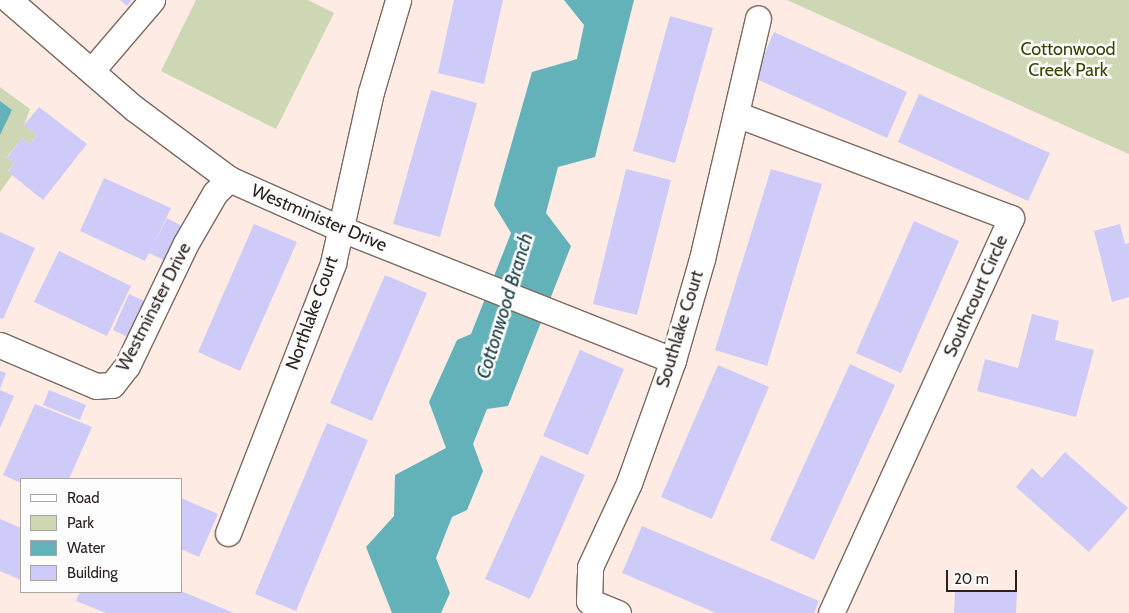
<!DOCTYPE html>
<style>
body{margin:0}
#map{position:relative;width:1129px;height:613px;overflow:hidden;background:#feebe3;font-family:Cabin,sans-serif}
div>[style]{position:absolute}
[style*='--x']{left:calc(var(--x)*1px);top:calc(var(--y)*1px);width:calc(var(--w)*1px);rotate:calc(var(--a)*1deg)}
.green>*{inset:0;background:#cdd7b4}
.water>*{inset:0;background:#63b2ba}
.building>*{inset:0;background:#cecbf8}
.roads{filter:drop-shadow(1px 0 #7d6960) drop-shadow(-1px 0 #7d6960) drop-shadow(0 1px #7d6960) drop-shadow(0 -1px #7d6960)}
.street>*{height:25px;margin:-12.5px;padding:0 12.5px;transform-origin:12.5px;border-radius:12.5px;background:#fff}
span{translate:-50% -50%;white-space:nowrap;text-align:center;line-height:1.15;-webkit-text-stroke:5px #fdfdfd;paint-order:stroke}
.park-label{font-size:18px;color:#394400}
.street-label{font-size:18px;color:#2b221e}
.water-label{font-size:19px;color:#173d41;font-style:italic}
.legend{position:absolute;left:20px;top:478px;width:162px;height:115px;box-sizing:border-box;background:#fdfdfd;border:1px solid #a9a5a4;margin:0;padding:6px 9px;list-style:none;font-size:15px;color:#2b221e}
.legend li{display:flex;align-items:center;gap:10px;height:25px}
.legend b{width:25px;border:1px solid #a9a5a4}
.scale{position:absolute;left:946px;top:570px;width:71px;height:22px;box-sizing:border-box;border:2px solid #2b221e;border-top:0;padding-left:6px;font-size:15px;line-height:18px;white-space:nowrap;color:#2b221e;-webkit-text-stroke:4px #fdfdfd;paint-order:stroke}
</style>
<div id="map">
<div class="green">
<i style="clip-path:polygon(196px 0,308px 0,334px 13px,276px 129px,161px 71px)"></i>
<i style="clip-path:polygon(787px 0,1129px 0,1129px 154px,1077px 131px)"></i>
<i style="clip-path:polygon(0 87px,30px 109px,24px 125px,37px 135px,30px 144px,22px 138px,7px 157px,14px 164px,8px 171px,13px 174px,0 192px)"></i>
</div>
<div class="water">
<i style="clip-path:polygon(564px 0,634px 0,595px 157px,558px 167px,546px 213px,571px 246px,508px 406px,487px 409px,473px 444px,483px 471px,467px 510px,452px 517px,436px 558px,450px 593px,441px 613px,392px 613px,366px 547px,394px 516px,395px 475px,446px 448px,429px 402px,457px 340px,471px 334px,511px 233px,494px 205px,532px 72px,577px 59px,584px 25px)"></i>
<i style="clip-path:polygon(0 101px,12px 110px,0 135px)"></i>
</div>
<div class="building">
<i style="clip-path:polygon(120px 0,132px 0,127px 6px)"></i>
<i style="clip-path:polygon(454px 0,503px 0,484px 84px,438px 73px)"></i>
<i style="clip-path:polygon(670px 16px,713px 28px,675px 163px,633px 151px)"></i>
<i style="clip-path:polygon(774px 32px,907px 92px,887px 138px,754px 78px)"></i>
<i style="clip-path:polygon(431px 90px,477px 103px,440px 237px,393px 224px)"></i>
<i style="clip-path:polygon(919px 94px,1050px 153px,1028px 201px,898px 142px)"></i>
<i style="clip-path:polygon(39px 107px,87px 144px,43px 200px,8px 172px,14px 164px,7px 158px,22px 138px,30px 144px,37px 135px,24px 125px)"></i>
<i style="clip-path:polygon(626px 169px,671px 180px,637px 315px,593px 304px)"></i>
<i style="clip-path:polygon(771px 169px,822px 184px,767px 366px,715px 350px)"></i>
<i style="clip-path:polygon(104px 178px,171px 208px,154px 244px,167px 218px,182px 226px,166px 261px,149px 253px,145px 261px,80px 231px)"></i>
<i style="clip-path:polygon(914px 221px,959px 241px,901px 373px,856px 353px)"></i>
<i style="clip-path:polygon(254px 224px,297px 242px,240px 371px,198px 352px)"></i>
<i style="clip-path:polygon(1120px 224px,1125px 244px,1129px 243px,1129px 297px,1112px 302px,1094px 231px)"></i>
<i style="clip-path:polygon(0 232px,35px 248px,3px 319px,0 318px)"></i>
<i style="clip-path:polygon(59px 251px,131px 286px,107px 336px,34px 302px)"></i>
<i style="clip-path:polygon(385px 275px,427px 293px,372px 421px,330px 403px)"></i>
<i style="clip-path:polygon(129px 294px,144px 301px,128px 337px,113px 330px)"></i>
<i style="clip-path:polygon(1032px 314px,1059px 321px,1055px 340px,1094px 350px,1076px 417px,977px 391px,985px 359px,1018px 368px)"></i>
<i style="clip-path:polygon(580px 350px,624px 369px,588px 455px,543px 436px)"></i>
<i style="clip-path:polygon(850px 364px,895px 385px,814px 560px,770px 540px)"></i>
<i style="clip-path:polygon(718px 365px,769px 387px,712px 519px,661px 497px)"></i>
<i style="clip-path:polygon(0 371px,6px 373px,0 389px)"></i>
<i style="clip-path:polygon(0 390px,14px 396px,0 428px)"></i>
<i style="clip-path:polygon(49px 390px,86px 405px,80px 420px,43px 405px)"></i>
<i style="clip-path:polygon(35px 404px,92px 427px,69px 479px,21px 483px,3px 475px)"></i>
<i style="clip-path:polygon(327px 423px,368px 440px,296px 611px,255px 594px)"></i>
<i style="clip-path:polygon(1065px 452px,1128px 508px,1089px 552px,1016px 487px,1032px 468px,1042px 478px)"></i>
<i style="clip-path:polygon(541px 455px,585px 475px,530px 599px,485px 579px)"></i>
<i style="clip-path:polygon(181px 498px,218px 514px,199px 557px,181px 549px)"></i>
<i style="clip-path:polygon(0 519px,21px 528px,21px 580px,0 571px)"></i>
<i style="clip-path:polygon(642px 526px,819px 601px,814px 613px,716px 613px,622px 573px)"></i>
<i style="clip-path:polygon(181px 591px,234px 613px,106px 613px,76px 601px,80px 592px)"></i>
<i style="clip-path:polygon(955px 591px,1017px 592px,1016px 613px,954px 613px)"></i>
</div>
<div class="roads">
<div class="street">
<i style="--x:9;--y:0;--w:167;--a:40.9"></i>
<i style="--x:135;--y:109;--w:117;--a:36.7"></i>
<i style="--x:229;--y:179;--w:120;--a:24"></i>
<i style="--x:339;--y:228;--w:359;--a:21.6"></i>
<i style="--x:93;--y:69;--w:91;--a:-49.5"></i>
<i style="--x:736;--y:114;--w:294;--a:20.7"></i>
<i style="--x:1011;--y:218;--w:434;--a:114.5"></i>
<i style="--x:0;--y:345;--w:104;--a:23.1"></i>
<i style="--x:96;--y:386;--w:16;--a:-4"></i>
<i style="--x:112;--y:385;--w:24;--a:-52"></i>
<i style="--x:127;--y:366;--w:136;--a:-64.4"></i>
<i style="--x:186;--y:243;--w:58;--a:-59.9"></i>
<i style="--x:215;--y:193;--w:20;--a:-45"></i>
<i style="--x:228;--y:533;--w:290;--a:-68.7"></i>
<i style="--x:333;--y:263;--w:175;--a:-77.5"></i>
<i style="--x:371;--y:92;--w:96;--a:-73.6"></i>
<i style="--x:618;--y:613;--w:31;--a:-158"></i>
<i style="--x:589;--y:601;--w:34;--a:-88"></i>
<i style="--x:590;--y:567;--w:93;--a:-65.1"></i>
<i style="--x:629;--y:483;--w:131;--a:-70.3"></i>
<i style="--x:673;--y:360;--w:105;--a:-74"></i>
<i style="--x:702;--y:259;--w:247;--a:-76.9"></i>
</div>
</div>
<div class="park-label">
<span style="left:1068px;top:60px">Cottonwood<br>Creek Park</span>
</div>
<div class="street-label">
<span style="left:319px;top:218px;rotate:23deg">Westminister Drive</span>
<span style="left:976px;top:296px;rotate:-66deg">Southcourt Circle</span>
<span style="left:154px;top:307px;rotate:-63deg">Westminster Drive</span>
<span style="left:312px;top:313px;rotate:-70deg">Northlake Court</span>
<span style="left:680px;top:329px;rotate:-73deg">Southlake Court</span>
</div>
<div class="water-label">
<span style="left:505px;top:306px;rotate:-73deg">Cottonwood Branch</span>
</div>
<ul class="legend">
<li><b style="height:6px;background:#fff"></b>Road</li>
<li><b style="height:14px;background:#cdd7b4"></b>Park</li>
<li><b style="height:14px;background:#63b2ba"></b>Water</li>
<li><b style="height:14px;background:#cecbf8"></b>Building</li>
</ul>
<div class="scale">20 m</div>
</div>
